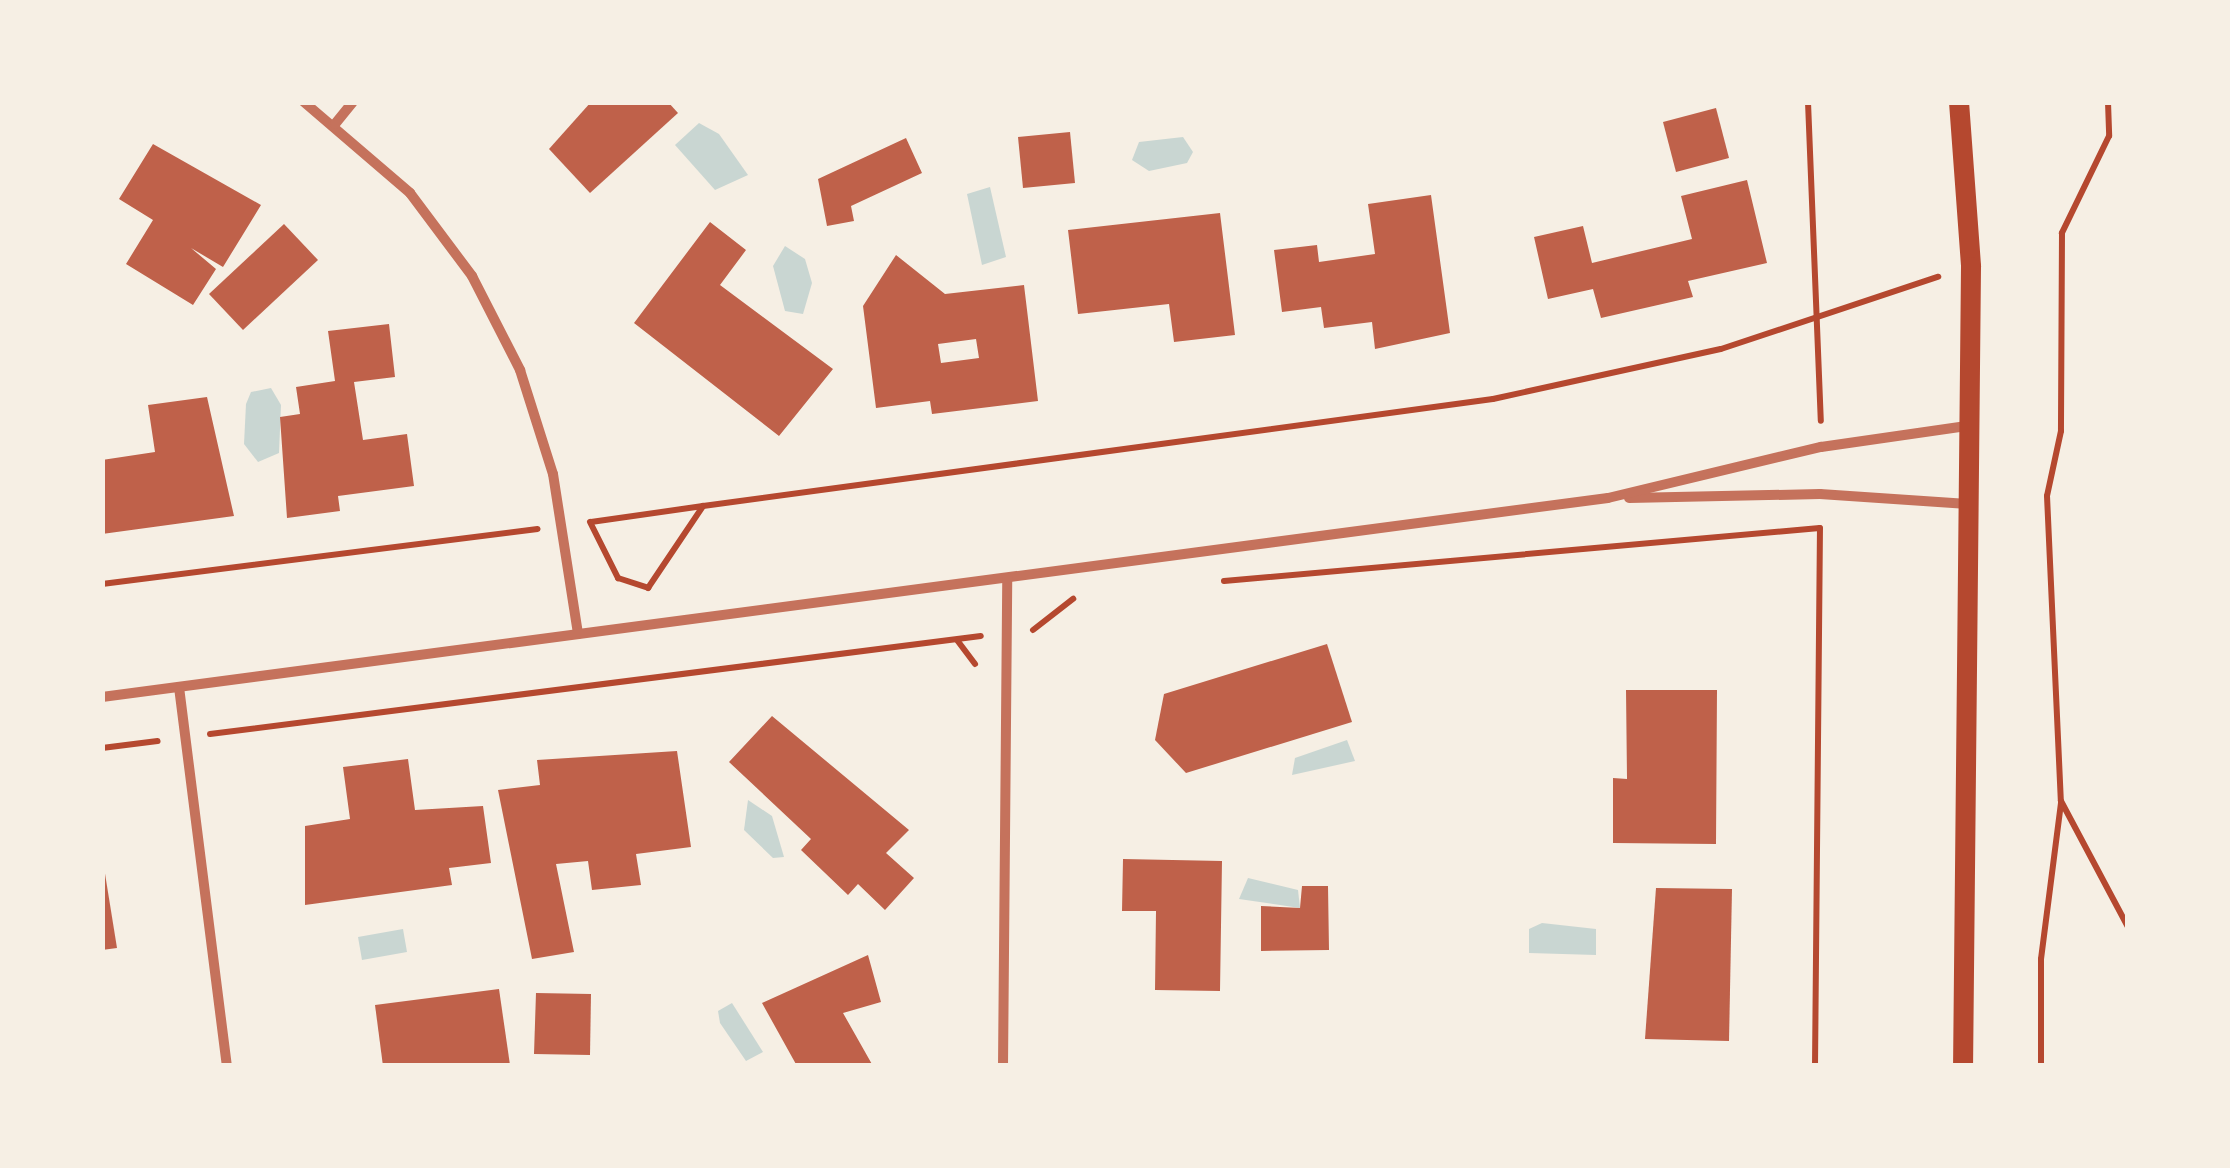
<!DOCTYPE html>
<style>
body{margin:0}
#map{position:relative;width:2230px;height:1168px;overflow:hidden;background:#f6efe4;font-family:Mulish,sans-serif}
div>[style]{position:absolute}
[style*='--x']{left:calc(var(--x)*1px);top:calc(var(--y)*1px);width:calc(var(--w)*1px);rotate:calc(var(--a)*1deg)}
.water>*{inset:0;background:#c9d6d2}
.building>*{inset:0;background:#bf614a}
.path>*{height:6px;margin:-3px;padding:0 3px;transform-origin:3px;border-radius:3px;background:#b5482f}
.minor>*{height:10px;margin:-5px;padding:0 5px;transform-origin:5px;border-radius:5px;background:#c5725c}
.secondary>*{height:20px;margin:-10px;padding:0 10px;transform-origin:10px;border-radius:10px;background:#b5482f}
span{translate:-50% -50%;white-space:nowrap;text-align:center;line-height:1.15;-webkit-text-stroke:10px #f6efe4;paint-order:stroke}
.frame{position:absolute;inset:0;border:105px solid #f6efe4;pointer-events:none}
</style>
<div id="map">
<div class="water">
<i style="clip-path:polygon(699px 123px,719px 134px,748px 175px,715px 190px,675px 145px)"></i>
<i style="clip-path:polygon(1183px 137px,1193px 152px,1187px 163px,1149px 171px,1132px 160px,1139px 142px)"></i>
<i style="clip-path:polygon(990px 187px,1006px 257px,982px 265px,967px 194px)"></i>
<i style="clip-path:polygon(785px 246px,805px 259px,812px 283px,803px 314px,785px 311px,773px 266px)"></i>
<i style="clip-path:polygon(271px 388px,281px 405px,279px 453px,258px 462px,244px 444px,246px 404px,251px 392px)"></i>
<i style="clip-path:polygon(1347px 740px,1355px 761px,1292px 775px,1295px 758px)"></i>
<i style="clip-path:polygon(748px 800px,772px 816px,784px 857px,773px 858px,744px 830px)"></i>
<i style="clip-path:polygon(1248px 878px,1298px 890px,1300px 908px,1239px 899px)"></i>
<i style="clip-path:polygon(1542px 923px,1596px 929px,1596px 955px,1529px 953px,1529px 929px)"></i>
<i style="clip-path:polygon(403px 929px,407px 952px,362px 960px,358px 937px)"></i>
<i style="clip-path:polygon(732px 1003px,763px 1052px,746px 1061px,720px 1023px,718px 1011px)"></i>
</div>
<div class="building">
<i style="clip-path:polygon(591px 102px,668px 102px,678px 113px,590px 193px,549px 149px)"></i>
<i style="clip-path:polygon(1716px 108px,1729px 158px,1676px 172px,1663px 122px)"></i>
<i style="clip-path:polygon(1070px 132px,1075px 183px,1023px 188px,1018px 137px)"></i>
<i style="clip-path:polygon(906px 138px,922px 173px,851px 206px,854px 221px,827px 226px,818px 179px)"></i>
<i style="clip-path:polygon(153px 144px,261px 205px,223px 267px,191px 248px,216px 269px,193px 305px,126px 264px,153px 220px,119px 199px)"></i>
<i style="clip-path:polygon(1747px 180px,1767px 263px,1688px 281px,1693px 297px,1601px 318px,1593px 289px,1548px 299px,1534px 237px,1583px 226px,1592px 263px,1692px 239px,1681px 196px)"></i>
<i style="clip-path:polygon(1431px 195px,1450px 333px,1375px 349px,1372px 322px,1324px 328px,1321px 307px,1282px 312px,1274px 250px,1317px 245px,1319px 262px,1375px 254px,1368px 204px)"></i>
<i style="clip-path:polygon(1220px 213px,1235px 335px,1174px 342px,1169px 304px,1078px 314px,1068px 230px)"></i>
<i style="clip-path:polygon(710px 222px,746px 250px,720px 285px,833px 369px,779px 436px,634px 323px)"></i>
<i style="clip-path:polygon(284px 224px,318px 260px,243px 330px,209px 294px)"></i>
<i style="clip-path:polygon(evenodd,896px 255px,945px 294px,1024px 285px,1038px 401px,932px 414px,930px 401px,876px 408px,863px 306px,896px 255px,976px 339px,979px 358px,941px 363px,938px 344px,976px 339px)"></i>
<i style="clip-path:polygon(389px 324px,395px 377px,354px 382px,363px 440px,407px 434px,414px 486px,338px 496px,340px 511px,287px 518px,280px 417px,300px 414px,296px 387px,335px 381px,328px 331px)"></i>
<i style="clip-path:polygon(207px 397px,234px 516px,102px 534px,102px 460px,155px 452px,148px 405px)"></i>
<i style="clip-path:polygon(1327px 644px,1352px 722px,1186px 773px,1155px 740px,1164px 694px)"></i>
<i style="clip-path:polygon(1626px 690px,1717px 690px,1716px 844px,1613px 843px,1613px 778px,1627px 779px)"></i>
<i style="clip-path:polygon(772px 716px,909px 830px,886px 853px,914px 878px,885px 910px,858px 884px,848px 895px,801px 850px,811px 839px,729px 762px)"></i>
<i style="clip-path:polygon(677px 751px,691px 847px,636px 854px,641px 885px,592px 890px,588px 861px,556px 864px,574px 952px,532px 959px,498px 790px,540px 785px,537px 760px)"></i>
<i style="clip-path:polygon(408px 759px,415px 810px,483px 806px,491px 863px,449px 868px,452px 885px,305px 905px,305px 826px,350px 819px,343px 767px)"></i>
<i style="clip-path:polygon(102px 855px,117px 948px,102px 950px)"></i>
<i style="clip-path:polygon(1123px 859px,1222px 861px,1220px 991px,1155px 990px,1156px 911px,1122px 911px)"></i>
<i style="clip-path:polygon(1302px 886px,1328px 886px,1329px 950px,1261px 951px,1261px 906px,1300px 908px)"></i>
<i style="clip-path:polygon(1656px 888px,1732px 889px,1729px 1041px,1645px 1039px)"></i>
<i style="clip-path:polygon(868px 955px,881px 1002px,843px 1013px,873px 1066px,797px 1066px,762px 1003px)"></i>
<i style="clip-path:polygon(499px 989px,510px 1065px,383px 1066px,375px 1005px)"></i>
<i style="clip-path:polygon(536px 993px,591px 994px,590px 1055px,534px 1054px)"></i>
</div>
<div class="path">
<i style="--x:1808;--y:102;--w:319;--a:87.7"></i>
<i style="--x:2108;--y:102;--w:34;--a:88"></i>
<i style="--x:2109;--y:136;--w:108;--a:115.9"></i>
<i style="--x:2062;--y:233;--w:198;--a:90.3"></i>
<i style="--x:2061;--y:431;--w:66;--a:102.2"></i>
<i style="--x:2047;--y:496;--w:305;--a:87.4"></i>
<i style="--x:2061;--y:801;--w:143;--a:62"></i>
<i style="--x:590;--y:522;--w:63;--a:63.4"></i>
<i style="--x:618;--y:578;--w:32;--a:18"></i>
<i style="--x:648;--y:588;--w:99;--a:-56.1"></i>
<i style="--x:703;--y:506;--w:797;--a:-7.71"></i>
<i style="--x:1493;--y:399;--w:233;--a:-12.4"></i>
<i style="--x:1721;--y:349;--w:229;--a:-18.4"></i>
<i style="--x:591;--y:522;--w:113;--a:-8.1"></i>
<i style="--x:1224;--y:581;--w:598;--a:-5.08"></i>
<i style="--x:102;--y:584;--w:439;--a:-7.2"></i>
<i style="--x:1033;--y:630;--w:51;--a:-37.8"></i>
<i style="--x:957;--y:640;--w:30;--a:53"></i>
<i style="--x:210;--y:734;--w:777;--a:-7.24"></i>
<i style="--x:102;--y:748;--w:56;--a:-7.1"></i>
<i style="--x:1815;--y:1066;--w:538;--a:-89.47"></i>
<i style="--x:2041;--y:1066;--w:107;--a:-90"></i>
<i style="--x:2041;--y:959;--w:158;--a:-82.7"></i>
</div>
<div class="minor">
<i style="--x:304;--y:102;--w:140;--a:40.6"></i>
<i style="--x:410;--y:193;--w:104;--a:53.2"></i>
<i style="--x:472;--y:276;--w:106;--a:62.9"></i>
<i style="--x:520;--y:370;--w:109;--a:72.4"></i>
<i style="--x:553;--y:474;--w:162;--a:81.1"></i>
<i style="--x:335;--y:124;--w:28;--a:-51"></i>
<i style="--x:1629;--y:498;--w:191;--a:-1.2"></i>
<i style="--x:1820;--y:494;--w:148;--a:3.9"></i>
<i style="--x:179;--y:687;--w:382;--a:82.8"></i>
<i style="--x:102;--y:697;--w:1519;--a:-7.53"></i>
<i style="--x:1608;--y:498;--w:219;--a:-13.5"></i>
<i style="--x:1821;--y:447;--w:147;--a:-8.2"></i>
<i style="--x:1003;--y:1066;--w:488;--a:-89.5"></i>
</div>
<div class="secondary">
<i style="--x:1959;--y:102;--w:165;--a:85.8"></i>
<i style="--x:1971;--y:267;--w:799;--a:90.57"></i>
</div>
<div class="frame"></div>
</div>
